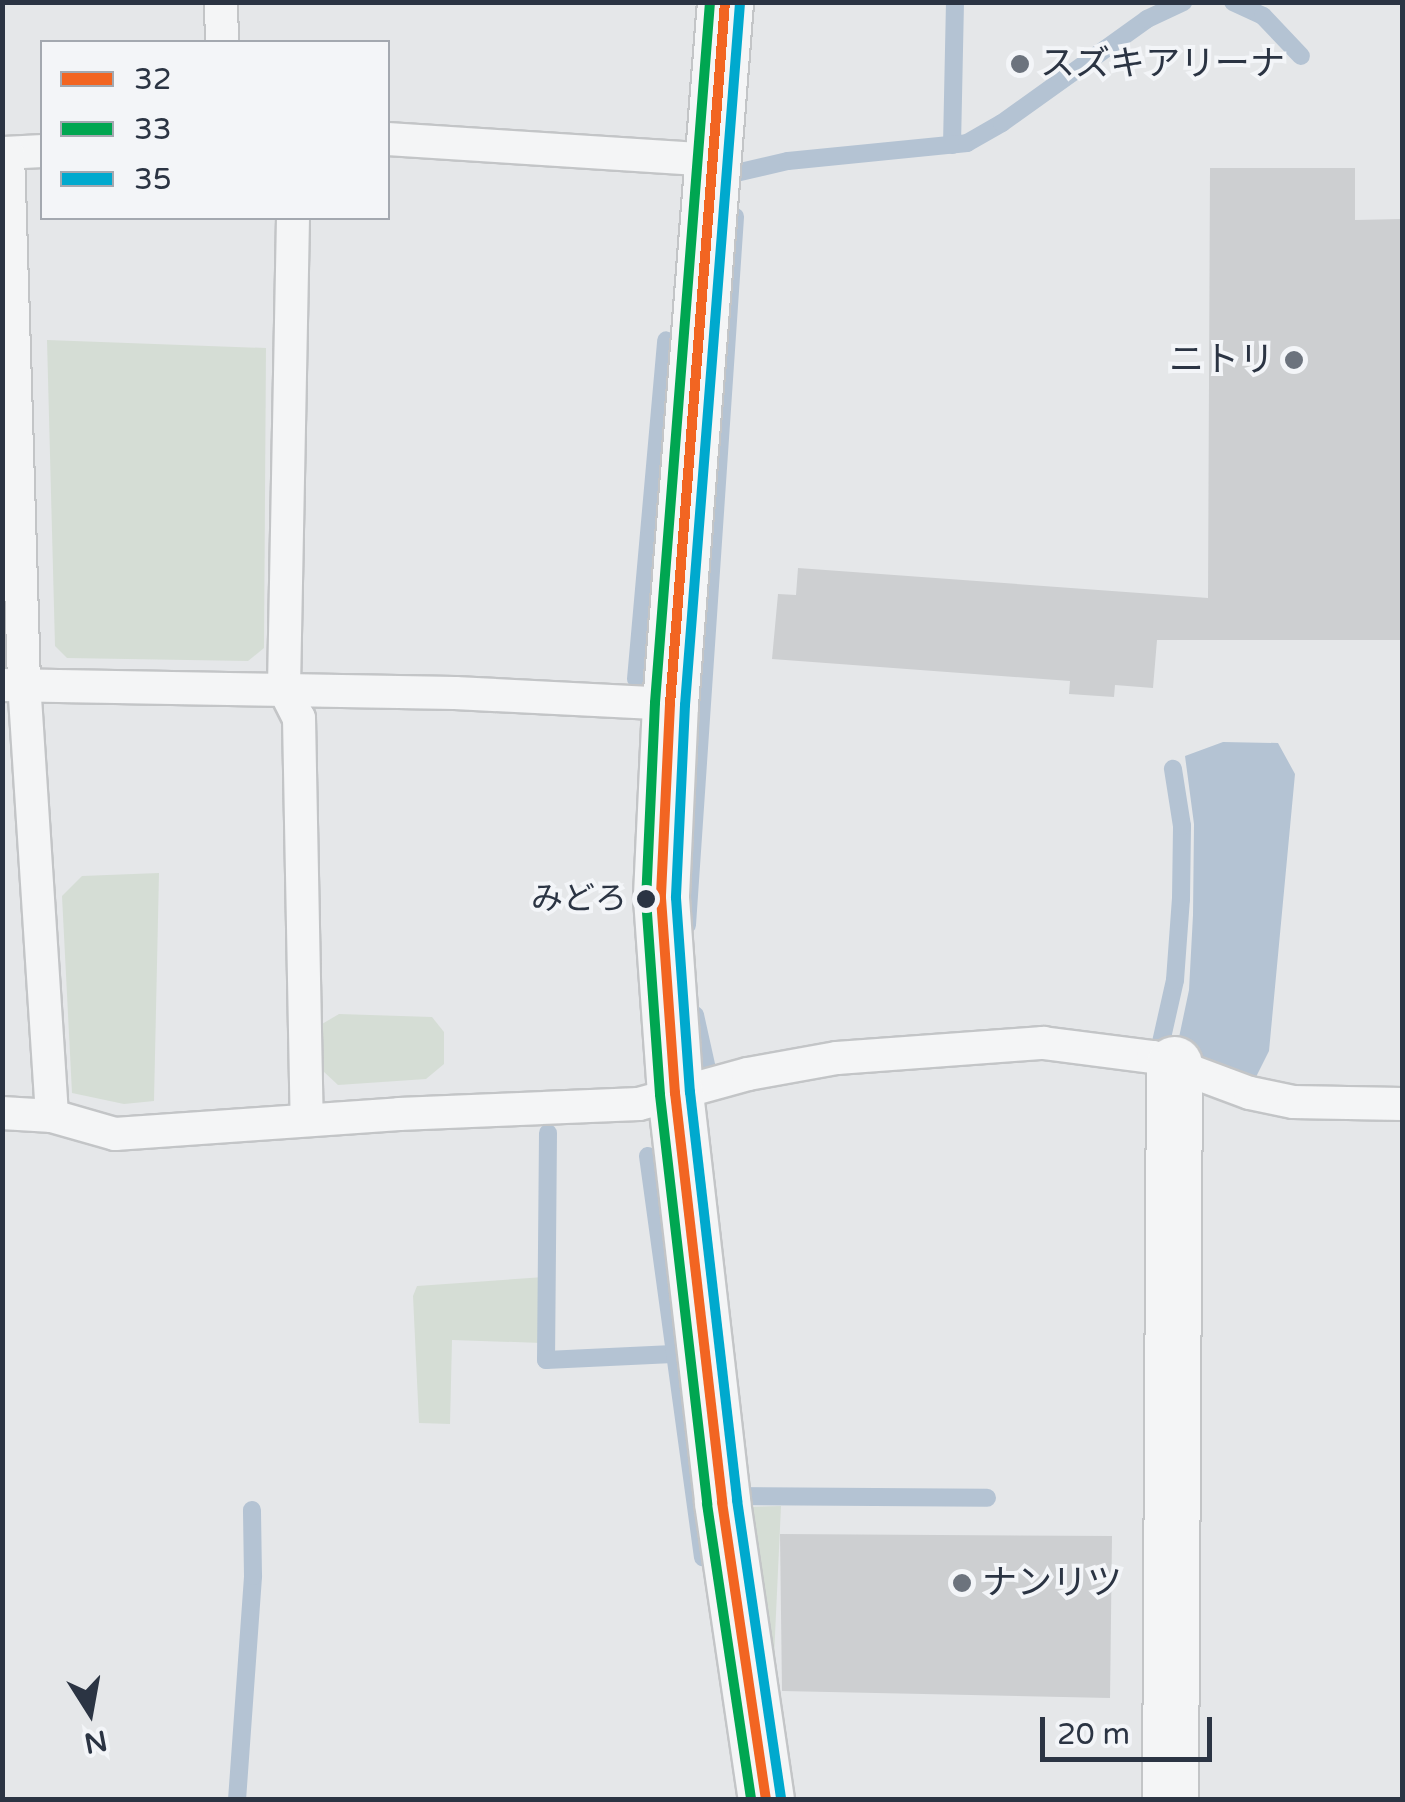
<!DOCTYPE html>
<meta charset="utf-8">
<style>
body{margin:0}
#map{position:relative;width:1405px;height:1802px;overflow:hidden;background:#e5e7e9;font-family:"Varela Round","Noto Sans JP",sans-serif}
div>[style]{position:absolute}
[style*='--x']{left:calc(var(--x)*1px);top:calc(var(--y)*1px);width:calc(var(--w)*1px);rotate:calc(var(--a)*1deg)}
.green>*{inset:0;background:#d5ddd5}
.water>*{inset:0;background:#b4c3d3}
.stream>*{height:18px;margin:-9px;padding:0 9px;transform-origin:9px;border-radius:9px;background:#b4c3d3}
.building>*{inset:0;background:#cdcfd1}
.roads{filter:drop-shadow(2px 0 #c3c5c7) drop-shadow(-2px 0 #c3c5c7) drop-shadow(0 2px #c3c5c7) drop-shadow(0 -2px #c3c5c7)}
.lane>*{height:32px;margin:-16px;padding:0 16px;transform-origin:16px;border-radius:16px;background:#f4f5f6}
.street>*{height:55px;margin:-27.5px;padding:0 27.5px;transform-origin:27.5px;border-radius:27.5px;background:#f4f5f6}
.bus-1>*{height:10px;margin:-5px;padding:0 5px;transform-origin:5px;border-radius:5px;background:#f26522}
.bus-2>*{height:10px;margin:-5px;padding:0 5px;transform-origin:5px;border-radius:5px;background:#00a651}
.bus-3>*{height:10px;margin:-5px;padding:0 5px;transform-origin:5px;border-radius:5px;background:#00a9ce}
.dots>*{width:28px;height:28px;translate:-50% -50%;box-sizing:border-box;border:5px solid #f3f5f8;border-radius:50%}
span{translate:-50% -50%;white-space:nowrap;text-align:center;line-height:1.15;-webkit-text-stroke:8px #f3f5f8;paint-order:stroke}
.bus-label{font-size:32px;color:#2b3443}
.right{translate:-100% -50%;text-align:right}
.poi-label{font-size:35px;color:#2b3443}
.left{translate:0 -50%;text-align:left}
.frame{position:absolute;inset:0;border:5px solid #2b3443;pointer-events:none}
.legend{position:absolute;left:40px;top:40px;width:350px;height:180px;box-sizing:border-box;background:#f3f5f8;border:2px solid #a3a8b0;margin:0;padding:12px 18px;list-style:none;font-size:30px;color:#2b3443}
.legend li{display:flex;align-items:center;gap:20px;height:50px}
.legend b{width:50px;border:2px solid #a3a8b0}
.north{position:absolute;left:40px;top:1662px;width:100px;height:100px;-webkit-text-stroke:8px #f3f5f8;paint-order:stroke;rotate:169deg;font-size:28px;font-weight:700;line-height:40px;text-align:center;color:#2b3443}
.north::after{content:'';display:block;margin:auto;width:35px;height:45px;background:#2b3443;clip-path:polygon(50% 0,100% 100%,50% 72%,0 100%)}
.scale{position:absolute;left:1040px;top:1717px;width:172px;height:45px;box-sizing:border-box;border:5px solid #2b3443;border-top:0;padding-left:12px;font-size:30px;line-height:35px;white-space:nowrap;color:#2b3443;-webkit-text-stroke:8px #f3f5f8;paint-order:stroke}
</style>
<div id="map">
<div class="green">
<i style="clip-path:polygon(47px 340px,266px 348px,264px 648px,248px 661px,67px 658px,55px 646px)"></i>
<i style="clip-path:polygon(159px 873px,154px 1101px,124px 1104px,72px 1093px,62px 896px,82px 876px)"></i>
<i style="clip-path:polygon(339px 1014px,432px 1017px,444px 1032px,444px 1064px,426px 1079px,338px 1085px,323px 1071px,322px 1024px)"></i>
<i style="clip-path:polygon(544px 1277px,542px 1343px,452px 1340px,450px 1424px,419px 1423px,413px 1296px,417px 1286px)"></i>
<i style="clip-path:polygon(781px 1506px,774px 1657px,770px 1657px,747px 1507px)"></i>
</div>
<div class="water">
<i style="clip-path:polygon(1223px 742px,1278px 743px,1295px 774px,1269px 1051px,1253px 1083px,1177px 1047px,1189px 990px,1193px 915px,1194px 824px,1185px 756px)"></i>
</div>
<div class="stream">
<i style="--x:1233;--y:2;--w:33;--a:25"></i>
<i style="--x:1263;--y:16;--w:55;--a:46.5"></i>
<i style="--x:952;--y:145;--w:143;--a:-88.8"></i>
<i style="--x:736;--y:173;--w:53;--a:-13"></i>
<i style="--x:788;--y:161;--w:180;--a:-5.7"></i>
<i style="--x:967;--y:143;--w:40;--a:-29.7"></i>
<i style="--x:1002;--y:123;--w:178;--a:-35.6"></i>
<i style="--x:1147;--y:19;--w:40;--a:-25"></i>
<i style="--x:636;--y:679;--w:340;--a:-84.9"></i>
<i style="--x:687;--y:925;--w:710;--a:-86.12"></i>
<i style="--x:695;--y:1015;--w:55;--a:77.5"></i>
<i style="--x:1157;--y:1060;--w:82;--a:-77.3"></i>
<i style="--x:1175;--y:980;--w:81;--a:-85.8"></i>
<i style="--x:1181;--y:899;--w:73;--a:-89.2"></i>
<i style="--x:1182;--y:826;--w:58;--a:-99"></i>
<i style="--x:548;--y:1133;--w:227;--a:90.5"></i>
<i style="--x:546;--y:1360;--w:127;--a:-2.7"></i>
<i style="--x:648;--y:1156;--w:405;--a:82.2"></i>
<i style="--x:727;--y:1496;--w:260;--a:0.4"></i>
<i style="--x:237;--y:1800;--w:225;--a:-85.9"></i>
<i style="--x:253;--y:1576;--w:66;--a:-90.9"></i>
</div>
<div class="building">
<i style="clip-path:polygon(1210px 168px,1355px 168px,1355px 220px,1402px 219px,1402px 640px,1157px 640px,1153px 688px,1115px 685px,1114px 697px,1069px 694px,1070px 681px,772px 659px,778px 594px,796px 595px,798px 568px,1208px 598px)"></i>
<i style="clip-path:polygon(780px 1534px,1112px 1536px,1110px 1698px,782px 1691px)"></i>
</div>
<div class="roads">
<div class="lane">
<i style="--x:221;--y:2;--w:40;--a:88.6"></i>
<i style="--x:388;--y:139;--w:326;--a:3.7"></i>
<i style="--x:2;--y:153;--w:40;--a:-2.9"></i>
<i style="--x:8;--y:153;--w:529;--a:88.27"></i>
<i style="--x:24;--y:682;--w:435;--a:86.3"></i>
<i style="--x:293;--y:218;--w:471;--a:91.1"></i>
<i style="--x:284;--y:689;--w:33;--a:63"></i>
<i style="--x:299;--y:718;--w:401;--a:88.9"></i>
<i style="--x:2;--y:685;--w:453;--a:1"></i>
<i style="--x:455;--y:693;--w:215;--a:2.9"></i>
<i style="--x:2;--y:1113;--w:50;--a:3.4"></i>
<i style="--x:52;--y:1116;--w:66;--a:15.9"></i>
<i style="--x:115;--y:1134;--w:285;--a:-4"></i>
<i style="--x:399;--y:1114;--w:240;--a:-2.4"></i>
<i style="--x:639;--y:1104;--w:113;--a:-15.4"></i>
<i style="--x:748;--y:1074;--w:90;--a:-10.2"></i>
<i style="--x:837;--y:1058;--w:207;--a:-4.2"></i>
<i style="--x:1043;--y:1043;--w:111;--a:7.3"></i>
<i style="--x:1153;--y:1057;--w:103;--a:20.4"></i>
<i style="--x:1250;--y:1093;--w:44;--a:11.8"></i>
<i style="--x:1293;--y:1102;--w:109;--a:1.1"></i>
</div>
<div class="street">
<i style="--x:725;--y:2;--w:704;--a:94.48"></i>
<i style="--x:670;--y:704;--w:194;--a:92.7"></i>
<i style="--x:661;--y:898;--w:196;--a:85.9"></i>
<i style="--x:675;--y:1093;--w:412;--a:83.4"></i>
<i style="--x:722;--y:1502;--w:301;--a:81.6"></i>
<i style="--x:1170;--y:1800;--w:736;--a:-89.69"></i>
</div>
</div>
<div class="bus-1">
<i style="--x:725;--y:2;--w:704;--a:94.48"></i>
<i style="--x:670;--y:704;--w:194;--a:92.7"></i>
<i style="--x:661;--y:898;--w:196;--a:85.9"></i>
<i style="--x:675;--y:1093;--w:412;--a:83.4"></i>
<i style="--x:722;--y:1502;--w:301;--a:81.6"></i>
</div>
<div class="bus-2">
<i style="--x:710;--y:2;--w:703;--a:94.49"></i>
<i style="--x:655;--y:703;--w:196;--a:92.6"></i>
<i style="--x:646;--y:899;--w:196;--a:85.9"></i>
<i style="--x:660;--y:1095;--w:412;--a:83.4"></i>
<i style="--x:707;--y:1504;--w:299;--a:81.5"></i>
</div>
<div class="bus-3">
<i style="--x:740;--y:3;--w:704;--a:94.48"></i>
<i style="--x:685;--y:705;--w:193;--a:92.7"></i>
<i style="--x:676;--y:898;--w:195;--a:85.9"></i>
<i style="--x:690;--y:1092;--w:411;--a:83.4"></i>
<i style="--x:737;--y:1500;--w:301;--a:81.6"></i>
</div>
<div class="dots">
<i style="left:1020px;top:64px;background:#6c737d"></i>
<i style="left:1294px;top:360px;background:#6c737d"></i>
<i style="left:646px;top:899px;background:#2b3443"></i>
<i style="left:962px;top:1583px;background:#6c737d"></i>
</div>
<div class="bus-label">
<span class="right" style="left:627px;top:899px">みどろ</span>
</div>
<div class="poi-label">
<span class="left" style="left:1040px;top:64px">スズキアリーナ</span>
<span class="right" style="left:1274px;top:360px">ニトリ</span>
<span class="left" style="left:982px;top:1583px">ナンリツ</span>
</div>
<div class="frame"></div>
<ul class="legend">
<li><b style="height:12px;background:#f26522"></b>32</li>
<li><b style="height:12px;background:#00a651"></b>33</li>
<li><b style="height:12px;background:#00a9ce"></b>35</li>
</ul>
<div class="north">N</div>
<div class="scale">20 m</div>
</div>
